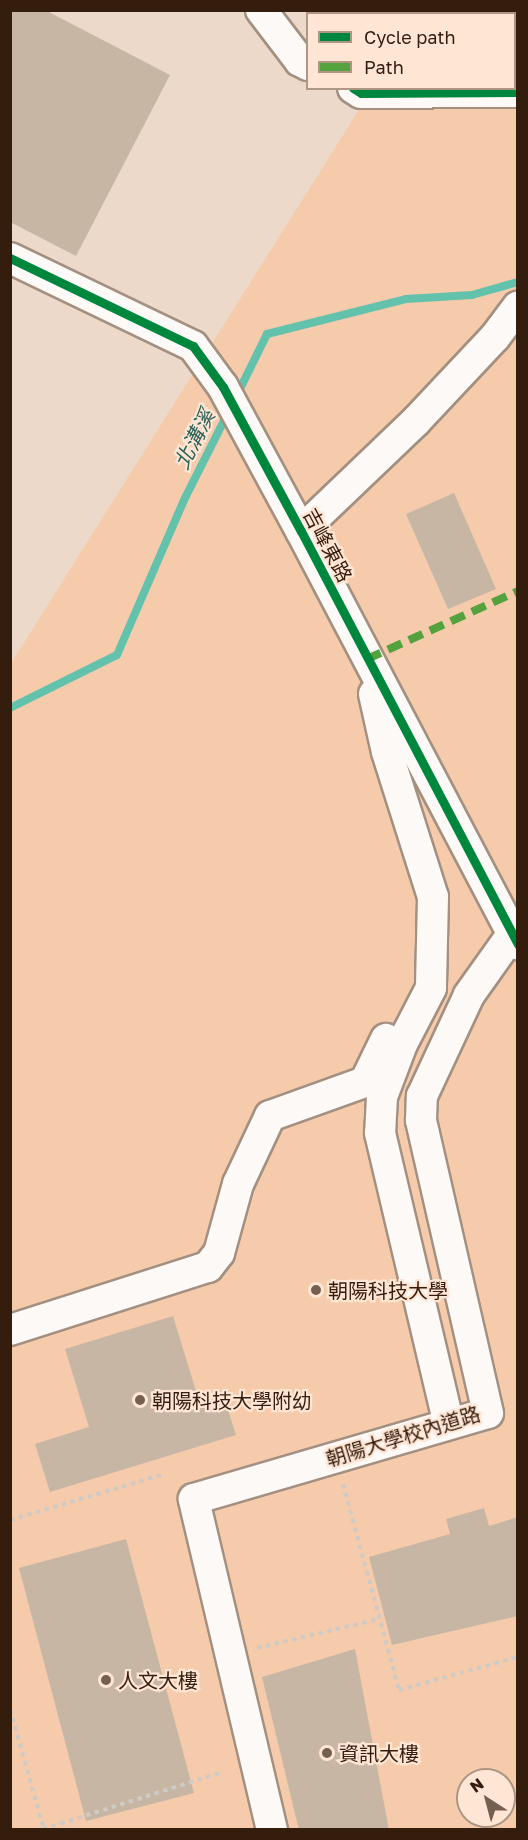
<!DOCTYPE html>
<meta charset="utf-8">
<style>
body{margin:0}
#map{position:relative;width:528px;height:1840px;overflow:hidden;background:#edd9ca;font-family:"Golos Text","Noto Sans TC",sans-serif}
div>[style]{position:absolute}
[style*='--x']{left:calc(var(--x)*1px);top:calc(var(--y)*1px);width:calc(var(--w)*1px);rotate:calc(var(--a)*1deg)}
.green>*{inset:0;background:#f5cbac}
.stream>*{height:8px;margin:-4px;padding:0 4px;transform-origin:4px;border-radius:4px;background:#62c2ac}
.building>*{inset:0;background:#c7b6a4}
.path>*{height:4px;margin-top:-2px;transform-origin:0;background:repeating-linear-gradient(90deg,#d0cac5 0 4.5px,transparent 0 9px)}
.roads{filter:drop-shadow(2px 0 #a39081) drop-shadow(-2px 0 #a39081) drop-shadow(0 2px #a39081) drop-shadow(0 -2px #a39081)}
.minor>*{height:30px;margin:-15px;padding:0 15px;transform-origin:15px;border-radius:15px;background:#fcf9f7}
.quiet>*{height:8px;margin-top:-4px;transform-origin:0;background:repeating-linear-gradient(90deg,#53a23e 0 15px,transparent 0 23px)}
.cycleway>*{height:9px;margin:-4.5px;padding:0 4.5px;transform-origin:4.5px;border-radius:4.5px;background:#00873e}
.dots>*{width:16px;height:16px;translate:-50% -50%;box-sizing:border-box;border:3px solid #ffe6d4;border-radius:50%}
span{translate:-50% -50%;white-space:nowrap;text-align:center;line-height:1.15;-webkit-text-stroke:4.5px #ffe6d4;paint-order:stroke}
.street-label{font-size:20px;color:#341d0c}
.poi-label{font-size:20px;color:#341d0c}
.left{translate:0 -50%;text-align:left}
.water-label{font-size:21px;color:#2c6257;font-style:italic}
.frame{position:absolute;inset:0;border:12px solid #341d0c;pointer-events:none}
.legend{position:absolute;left:306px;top:12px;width:210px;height:78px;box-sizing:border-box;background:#ffe6d4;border:2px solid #ae9684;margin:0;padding:8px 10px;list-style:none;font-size:18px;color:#341d0c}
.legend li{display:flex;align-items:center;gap:12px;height:30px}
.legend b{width:30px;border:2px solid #ae9684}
.north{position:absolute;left:456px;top:1768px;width:60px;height:60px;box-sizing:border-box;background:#ffe6d4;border:2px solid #ae9684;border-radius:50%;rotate:324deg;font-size:16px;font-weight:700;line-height:24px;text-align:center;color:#341d0c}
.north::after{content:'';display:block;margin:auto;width:21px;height:27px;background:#755f4e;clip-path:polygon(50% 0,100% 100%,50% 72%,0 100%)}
</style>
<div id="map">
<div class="green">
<i style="clip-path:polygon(evenodd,420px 11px,517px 11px,517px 1829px,11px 1829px,10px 665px,372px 89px,514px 88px,514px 14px,419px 13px,420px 11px,468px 1780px,504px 1780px,504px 1816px,468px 1816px,468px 1780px)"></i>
</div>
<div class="stream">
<i style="--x:514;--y:61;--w:26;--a:81"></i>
<i style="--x:236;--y:397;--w:70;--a:-63.8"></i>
<i style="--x:267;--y:334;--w:143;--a:-14.1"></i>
<i style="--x:406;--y:299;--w:66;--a:-3.5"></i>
<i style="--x:472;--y:295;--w:48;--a:-15.8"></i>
<i style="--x:10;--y:708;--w:119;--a:-26.4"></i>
<i style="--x:117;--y:655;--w:171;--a:-66.6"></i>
<i style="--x:185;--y:498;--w:97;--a:-63.2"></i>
</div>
<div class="building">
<i style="clip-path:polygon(10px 10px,45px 10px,170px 75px,76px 256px,10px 222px)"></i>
<i style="clip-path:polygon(454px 493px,496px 589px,448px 609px,406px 514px)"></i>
<i style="clip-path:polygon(173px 1316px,200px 1404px,224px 1397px,236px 1435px,50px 1492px,35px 1444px,89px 1427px,65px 1349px)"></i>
<i style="clip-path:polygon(484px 1508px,489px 1526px,518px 1517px,518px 1616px,392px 1645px,369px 1557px,450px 1534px,446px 1519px)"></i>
<i style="clip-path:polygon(126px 1539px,194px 1793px,86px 1821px,19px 1568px)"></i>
<i style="clip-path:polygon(355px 1649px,389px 1830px,299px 1830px,262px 1677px)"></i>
</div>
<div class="path">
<i style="--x:343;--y:1484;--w:213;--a:74.8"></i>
<i style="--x:399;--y:1690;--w:123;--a:-15.5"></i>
<i style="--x:10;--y:1520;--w:161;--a:-16.6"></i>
<i style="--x:257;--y:1648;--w:125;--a:-13.4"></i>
<i style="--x:10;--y:1709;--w:126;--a:74.3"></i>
<i style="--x:43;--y:1829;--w:189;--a:-17.6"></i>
</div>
<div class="roads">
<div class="minor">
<i style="--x:261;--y:10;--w:64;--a:52.6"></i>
<i style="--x:300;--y:61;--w:9;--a:27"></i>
<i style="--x:353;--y:88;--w:9;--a:32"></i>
<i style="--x:361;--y:93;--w:157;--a:-0.4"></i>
<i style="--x:10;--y:258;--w:203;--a:25.7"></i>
<i style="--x:193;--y:346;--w:51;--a:53.8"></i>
<i style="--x:223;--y:387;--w:164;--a:61.6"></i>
<i style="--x:301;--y:531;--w:467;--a:62.3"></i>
<i style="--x:301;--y:531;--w:159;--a:-43.7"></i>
<i style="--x:416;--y:421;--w:115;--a:-46.8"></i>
<i style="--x:495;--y:337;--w:38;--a:-53"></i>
<i style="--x:374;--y:694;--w:59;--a:77.4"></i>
<i style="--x:387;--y:752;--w:152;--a:72.4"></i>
<i style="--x:433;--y:897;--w:91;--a:91.3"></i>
<i style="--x:431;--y:988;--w:63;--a:117.4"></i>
<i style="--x:402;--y:1044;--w:57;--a:110.7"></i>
<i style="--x:382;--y:1097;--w:36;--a:93"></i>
<i style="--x:380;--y:1133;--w:299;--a:76.7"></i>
<i style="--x:10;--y:1330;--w:208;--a:-17.7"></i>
<i style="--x:208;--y:1267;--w:18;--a:-52"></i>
<i style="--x:219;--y:1253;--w:72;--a:-74.6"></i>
<i style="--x:238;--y:1184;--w:75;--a:-64.8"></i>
<i style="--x:270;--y:1116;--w:101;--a:-19.7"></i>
<i style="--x:365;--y:1082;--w:48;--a:-64"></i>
<i style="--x:272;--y:1830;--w:340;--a:-103.3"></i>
<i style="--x:194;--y:1499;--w:306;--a:-16.3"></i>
<i style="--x:488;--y:1413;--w:301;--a:-102.9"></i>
<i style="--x:421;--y:1120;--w:24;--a:-88"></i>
<i style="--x:422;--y:1096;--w:111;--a:-65"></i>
<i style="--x:469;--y:995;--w:72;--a:-54.6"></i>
</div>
</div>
<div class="quiet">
<i style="--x:367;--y:659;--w:166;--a:-24.2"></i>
</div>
<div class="cycleway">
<i style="--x:353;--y:88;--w:9;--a:32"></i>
<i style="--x:361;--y:93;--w:157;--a:-0.4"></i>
<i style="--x:10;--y:258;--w:203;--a:25.7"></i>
<i style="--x:193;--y:346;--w:51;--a:53.8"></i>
<i style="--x:223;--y:387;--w:164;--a:61.6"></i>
<i style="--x:301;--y:531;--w:467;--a:62.3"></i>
</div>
<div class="dots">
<i style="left:316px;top:1290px;background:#755f4e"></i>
<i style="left:140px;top:1400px;background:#755f4e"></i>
<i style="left:106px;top:1680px;background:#755f4e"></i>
<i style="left:327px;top:1753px;background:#755f4e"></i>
</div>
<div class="street-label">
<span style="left:328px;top:545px;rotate:62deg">吉峰東路</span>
<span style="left:403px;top:1436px;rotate:-17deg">朝陽大學校內道路</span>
</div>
<div class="poi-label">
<span class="left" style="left:328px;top:1290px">朝陽科技大學</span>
<span class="left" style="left:152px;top:1400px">朝陽科技大學附幼</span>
<span class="left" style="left:118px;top:1680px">人文大樓</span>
<span class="left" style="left:339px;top:1753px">資訊大樓</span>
</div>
<div class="water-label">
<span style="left:194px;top:439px;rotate:-63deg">北溝溪</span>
</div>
<div class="frame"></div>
<ul class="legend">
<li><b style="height:8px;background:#00873e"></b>Cycle path</li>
<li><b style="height:8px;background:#53a23e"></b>Path</li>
</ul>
<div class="north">N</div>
</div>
